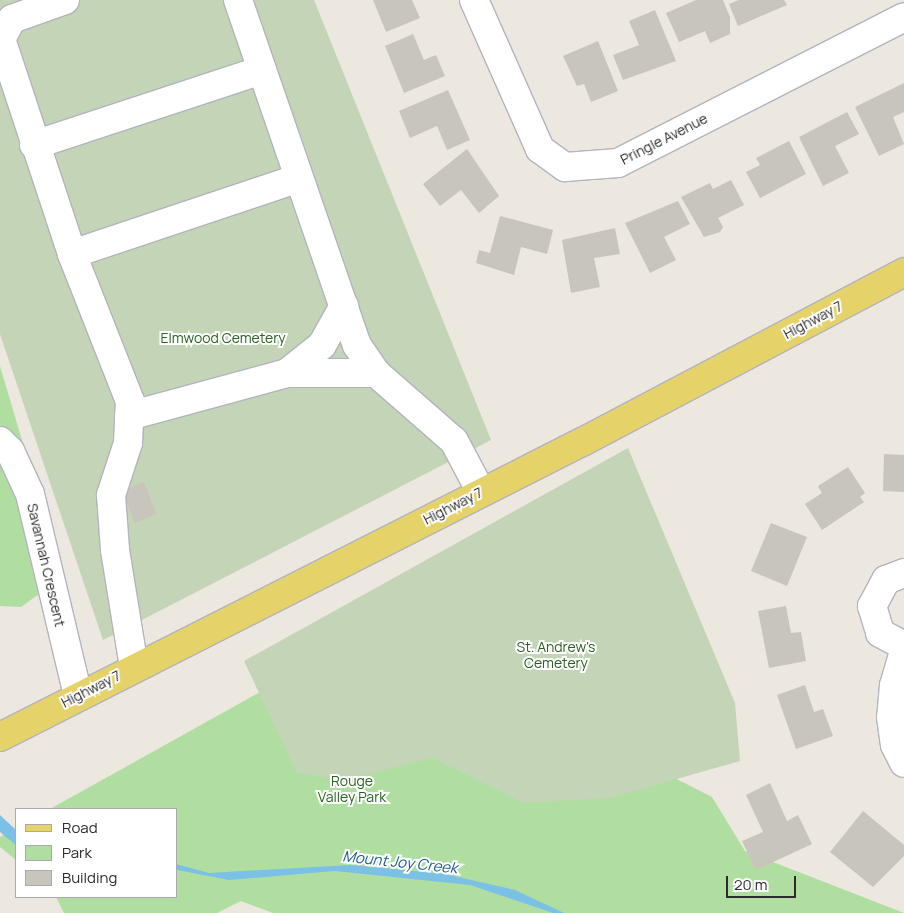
<!DOCTYPE html>
<style>
body{margin:0}
#map{position:relative;width:904px;height:913px;overflow:hidden;background:#ece7df;font-family:Manrope,sans-serif}
div>[style]{position:absolute}
[style*='--x']{left:calc(var(--x)*1px);top:calc(var(--y)*1px);width:calc(var(--w)*1px);rotate:calc(var(--a)*1deg)}
.green>*{inset:0;background:#b0dea0}
.cemetery>*{inset:0;background:#c3d4b7}
.water>*{inset:0;background:#7bc0e5}
.building>*{inset:0;background:#c8c5bd}
.roads{filter:drop-shadow(1px 0 #b2b4be) drop-shadow(-1px 0 #b2b4be) drop-shadow(0 1px #b2b4be) drop-shadow(0 -1px #b2b4be)}
.minor>*{height:28px;margin:-14px;padding:0 14px;transform-origin:14px;border-radius:14px;background:#fff}
.major>*{height:28px;margin:-14px;padding:0 14px;transform-origin:14px;border-radius:14px;background:#e5d36a}
span{translate:-50% -50%;white-space:nowrap;text-align:center;line-height:1.15;-webkit-text-stroke:4px #fff;paint-order:stroke}
.street-label{font-size:14px;color:#2b2b2b}
.park-label{font-size:14px;color:#296321}
.water-label{font-size:15px;color:#195e92;font-style:italic}
.legend{position:absolute;left:15px;top:808px;width:162px;height:90px;box-sizing:border-box;background:#fff;border:1px solid #aaa;margin:0;padding:6px 9px;list-style:none;font-size:15px;color:#2b2b2b}
.legend li{display:flex;align-items:center;gap:10px;height:25px}
.legend b{width:25px;border:1px solid #aaa}
.scale{position:absolute;left:726px;top:876px;width:70px;height:22px;box-sizing:border-box;border:2px solid #2b2b2b;border-top:0;padding-left:6px;font-size:15px;line-height:18px;white-space:nowrap;color:#2b2b2b;-webkit-text-stroke:4px #fff;paint-order:stroke}
</style>
<div id="map">
<div class="green">
<i style="clip-path:polygon(0 366px,51px 538px,54px 583px,21px 607px,0 606px)"></i>
<i style="clip-path:polygon(289px 676px,663px 772px,712px 797px,745px 851px,904px 913px,273px 913px,241px 901px,217px 913px,64px 913px,56px 897px,176px 897px,176px 809px,50px 809px)"></i>
<i style="clip-path:polygon(16px 828px,16px 860px,0 847px,0 837px)"></i>
</div>
<div class="cemetery">
<i style="clip-path:polygon(0 0,314px 0,491px 440px,103px 640px,0 334px)"></i>
<i style="clip-path:polygon(628px 448px,735px 703px,740px 761px,610px 798px,524px 803px,432px 758px,344px 780px,297px 773px,244px 661px)"></i>
</div>
<div class="water">
<i style="clip-path:polygon(0 815px,16px 830px,16px 845px,0 832px)"></i>
<i style="clip-path:polygon(176px 864px,209px 873px,351px 865px,445px 874px,515px 890px,564px 913px,553px 913px,470px 885px,335px 871px,229px 880px,177px 870px)"></i>
</div>
<div class="building">
<i style="clip-path:polygon(373px 0,412px 0,420px 18px,386px 32px)"></i>
<i style="clip-path:polygon(696px 0,723px 0,730px 17px,730px 34px,710px 43px,705px 31px,679px 42px,666px 13px)"></i>
<i style="clip-path:polygon(739px 0,784px 0,787px 5px,738px 26px,729px 4px)"></i>
<i style="clip-path:polygon(655px 10px,676px 61px,623px 80px,613px 55px,639px 45px,629px 21px)"></i>
<i style="clip-path:polygon(413px 34px,424px 60px,436px 55px,445px 76px,404px 93px,385px 46px)"></i>
<i style="clip-path:polygon(598px 41px,618px 91px,591px 102px,584px 84px,577px 86px,563px 56px)"></i>
<i style="clip-path:polygon(904px 83px,904px 112px,893px 117px,904px 144px,879px 156px,855px 107px)"></i>
<i style="clip-path:polygon(448px 90px,470px 140px,447px 150px,437px 126px,410px 138px,399px 111px)"></i>
<i style="clip-path:polygon(847px 112px,859px 134px,835px 146px,849px 173px,823px 186px,799px 137px)"></i>
<i style="clip-path:polygon(789px 141px,806px 174px,760px 198px,746px 172px,760px 165px,756px 158px)"></i>
<i style="clip-path:polygon(467px 149px,499px 196px,479px 213px,461px 190px,440px 206px,423px 184px)"></i>
<i style="clip-path:polygon(731px 180px,744px 205px,718px 218px,723px 227px,720px 232px,704px 237px,681px 197px,710px 183px,713px 189px)"></i>
<i style="clip-path:polygon(678px 201px,690px 224px,664px 237px,676px 260px,650px 273px,625px 223px)"></i>
<i style="clip-path:polygon(500px 216px,553px 230px,547px 254px,521px 247px,514px 275px,476px 263px,479px 250px,490px 253px)"></i>
<i style="clip-path:polygon(615px 228px,620px 254px,594px 258px,600px 287px,571px 293px,562px 240px)"></i>
<i style="clip-path:polygon(884px 454px,904px 455px,904px 492px,883px 491px)"></i>
<i style="clip-path:polygon(848px 467px,865px 493px,860px 497px,864px 502px,822px 530px,805px 504px,822px 493px,818px 486px)"></i>
<i style="clip-path:polygon(144px 482px,156px 514px,135px 523px,122px 490px)"></i>
<i style="clip-path:polygon(771px 523px,807px 537px,787px 586px,751px 571px)"></i>
<i style="clip-path:polygon(786px 606px,791px 633px,801px 632px,806px 661px,769px 668px,758px 611px)"></i>
<i style="clip-path:polygon(805px 685px,814px 712px,823px 709px,833px 736px,796px 749px,777px 695px)"></i>
<i style="clip-path:polygon(770px 783px,787px 821px,798px 815px,812px 844px,756px 870px,742px 841px,763px 832px,746px 795px)"></i>
<i style="clip-path:polygon(863px 811px,904px 845px,904px 856px,873px 887px,830px 852px)"></i>
</div>
<div class="roads">
<div class="minor">
<i style="--x:65;--y:0;--w:56;--a:160.3"></i>
<i style="--x:12;--y:19;--w:23;--a:119"></i>
<i style="--x:1;--y:39;--w:226;--a:71.7"></i>
<i style="--x:72;--y:254;--w:158;--a:68.5"></i>
<i style="--x:130;--y:401;--w:42;--a:92.7"></i>
<i style="--x:128;--y:443;--w:55;--a:108.1"></i>
<i style="--x:111;--y:495;--w:55;--a:85.8"></i>
<i style="--x:115;--y:550;--w:119;--a:80.8"></i>
<i style="--x:238;--y:0;--w:365;--a:71"></i>
<i style="--x:357;--y:345;--w:34;--a:56"></i>
<i style="--x:376;--y:373;--w:103;--a:41.1"></i>
<i style="--x:454;--y:441;--w:58;--a:62.1"></i>
<i style="--x:474;--y:0;--w:163;--a:66.1"></i>
<i style="--x:540;--y:149;--w:31;--a:36"></i>
<i style="--x:565;--y:167;--w:53;--a:-4.3"></i>
<i style="--x:618;--y:163;--w:321;--a:-27"></i>
<i style="--x:34;--y:145;--w:240;--a:-18.2"></i>
<i style="--x:72;--y:254;--w:239;--a:-18.5"></i>
<i style="--x:287;--y:373;--w:45;--a:-38.7"></i>
<i style="--x:322;--y:345;--w:45;--a:-60.6"></i>
<i style="--x:129;--y:416;--w:164;--a:-15.2"></i>
<i style="--x:287;--y:373;--w:89;--a:0"></i>
<i style="--x:0;--y:441;--w:14;--a:45"></i>
<i style="--x:10;--y:451;--w:47;--a:65.1"></i>
<i style="--x:30;--y:494;--w:207;--a:76.6"></i>
<i style="--x:904;--y:573;--w:19;--a:159"></i>
<i style="--x:886;--y:580;--w:30;--a:118"></i>
<i style="--x:872;--y:606;--w:28;--a:73"></i>
<i style="--x:880;--y:633;--w:27;--a:28"></i>
<i style="--x:904;--y:651;--w:35;--a:106"></i>
<i style="--x:894;--y:685;--w:32;--a:95"></i>
<i style="--x:891;--y:717;--w:28;--a:82"></i>
<i style="--x:895;--y:745;--w:20;--a:63"></i>
</div>
<div class="major">
<i style="--x:0;--y:737;--w:655;--a:-26.88"></i>
<i style="--x:584;--y:441;--w:362;--a:-27.8"></i>
</div>
</div>
<div class="street-label">
<span style="left:664px;top:139px;rotate:-27deg">Pringle Avenue</span>
<span style="left:813px;top:320px;rotate:-28deg">Highway 7</span>
<span style="left:453px;top:506px;rotate:-27deg">Highway 7</span>
<span style="left:46px;top:565px;rotate:77deg">Savannah Crescent</span>
<span style="left:91px;top:689px;rotate:-27deg">Highway 7</span>
</div>
<div class="park-label">
<span style="left:223px;top:338px">Elmwood Cemetery</span>
<span style="left:556px;top:655px">St. Andrew's<br>Cemetery</span>
<span style="left:352px;top:789px">Rouge<br>Valley Park</span>
</div>
<div class="water-label">
<span style="left:400px;top:862px;rotate:6deg">Mount Joy Creek</span>
</div>
<ul class="legend">
<li><b style="height:6px;background:#e5d36a"></b>Road</li>
<li><b style="height:14px;background:#b0dea0"></b>Park</li>
<li><b style="height:14px;background:#c8c5bd"></b>Building</li>
</ul>
<div class="scale">20 m</div>
</div>
